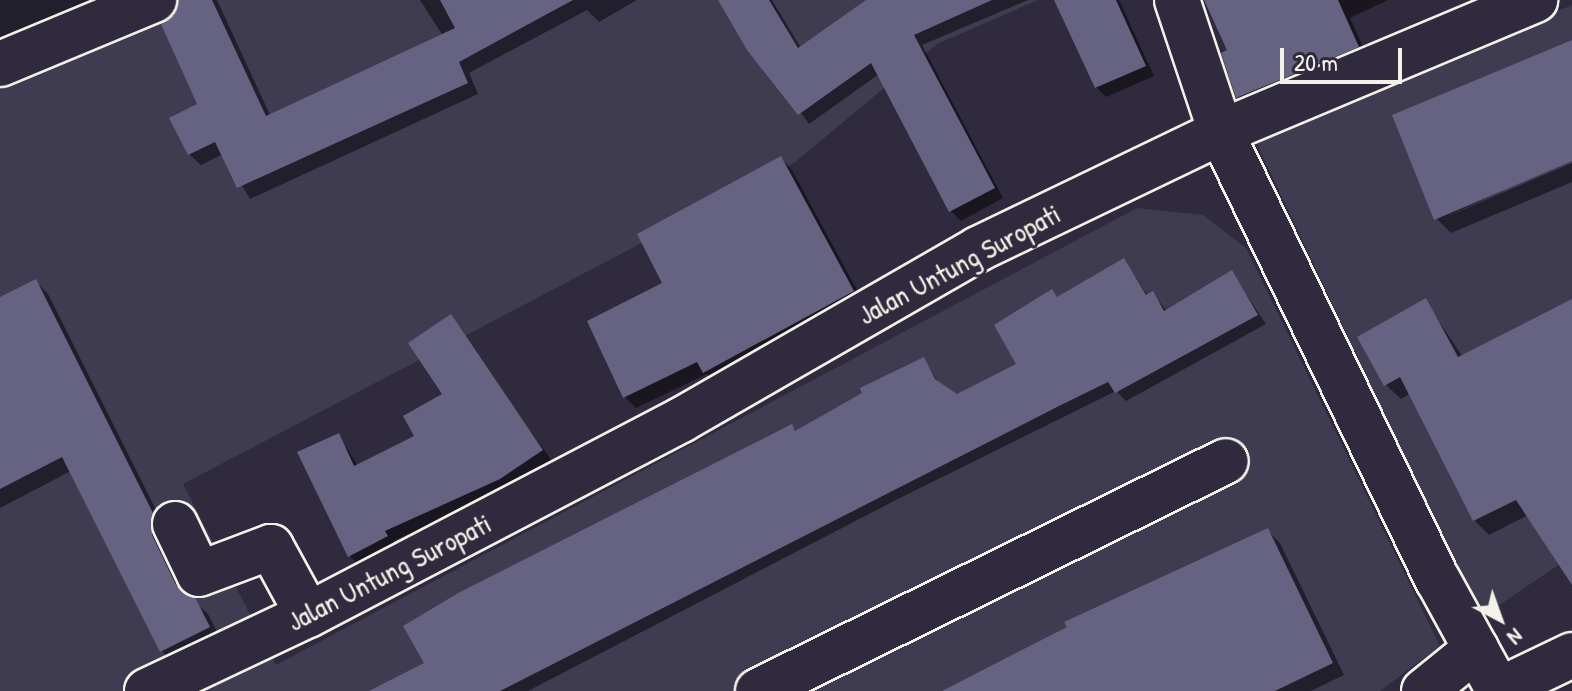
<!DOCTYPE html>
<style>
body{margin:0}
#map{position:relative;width:1572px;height:691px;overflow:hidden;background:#2f2a3d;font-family:"Patrick Hand",sans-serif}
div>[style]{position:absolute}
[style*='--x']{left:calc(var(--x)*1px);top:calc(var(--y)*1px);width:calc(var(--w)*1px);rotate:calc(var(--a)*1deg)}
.built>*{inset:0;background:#3f3b51}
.shadow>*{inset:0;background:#0007}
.building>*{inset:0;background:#656381}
.roads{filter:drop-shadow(2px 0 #f4f1e8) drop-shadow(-2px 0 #f4f1e8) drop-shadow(0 2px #f4f1e8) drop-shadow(0 -2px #f4f1e8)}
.minor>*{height:44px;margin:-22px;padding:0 22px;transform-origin:22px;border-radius:22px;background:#2f2a3d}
span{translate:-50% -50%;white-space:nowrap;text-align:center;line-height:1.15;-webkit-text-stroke:6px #2f2a3d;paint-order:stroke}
.street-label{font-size:28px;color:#f4f1e8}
.north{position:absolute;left:1460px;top:579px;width:80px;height:80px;-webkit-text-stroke:6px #2f2a3d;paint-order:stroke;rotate:139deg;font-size:22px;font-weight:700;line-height:32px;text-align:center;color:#f4f1e8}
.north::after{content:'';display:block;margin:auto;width:28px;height:36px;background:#f4f1e8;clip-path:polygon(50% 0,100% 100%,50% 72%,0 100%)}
.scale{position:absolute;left:1280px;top:48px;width:122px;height:36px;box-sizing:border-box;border:4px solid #f4f1e8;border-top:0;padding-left:10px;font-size:24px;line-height:28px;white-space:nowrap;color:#f4f1e8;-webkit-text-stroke:6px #2f2a3d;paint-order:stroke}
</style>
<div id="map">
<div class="built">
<i style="clip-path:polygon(0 0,1038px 0,937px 44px,794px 163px,183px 484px,276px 665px,1137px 208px,1203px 215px,1246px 248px,1440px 646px,1380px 691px,0 691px)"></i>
<i style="clip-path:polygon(1572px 5px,1572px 556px,1480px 618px,1254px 138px)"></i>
</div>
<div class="shadow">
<i style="clip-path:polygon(0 0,97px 0,0 43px)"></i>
<i style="clip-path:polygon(179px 0,217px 0,271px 117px,443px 36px,420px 0,637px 0,599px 22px,587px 10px,469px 73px,478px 94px,250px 199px,223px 154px,201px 165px,189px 154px,200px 105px,163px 25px)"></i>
<i style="clip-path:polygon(720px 0,772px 0,801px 48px,869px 0,1028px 0,922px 45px,1003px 198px,961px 221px,951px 211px,879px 74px,809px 124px)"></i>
<i style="clip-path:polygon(1057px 0,1119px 0,1154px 76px,1106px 97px,1096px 87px)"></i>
<i style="clip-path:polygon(1206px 0,1388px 0,1350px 18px,1367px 56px,1247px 106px,1238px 97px,1223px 54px,1229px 51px)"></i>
<i style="clip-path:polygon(1572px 42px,1572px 159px,1441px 219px,1572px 163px,1572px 182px,1451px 233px,1436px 218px)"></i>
<i style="clip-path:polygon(781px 158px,792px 170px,864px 303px,716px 383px,707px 374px,636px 408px,625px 397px,664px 283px)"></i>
<i style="clip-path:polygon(1124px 260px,1148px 296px,1153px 294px,1167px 311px,1232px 273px,1266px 324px,1126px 401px,1116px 391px,894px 501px,528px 691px,374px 691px,426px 664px,792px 427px,797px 432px,923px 359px,941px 386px,957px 397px,1019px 364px,1052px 292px,1058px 298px)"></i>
<i style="clip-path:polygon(35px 281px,48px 294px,165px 528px,164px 549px,186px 594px,208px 614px,221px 640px,175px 664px,162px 651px,71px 471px,0 508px,0 299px)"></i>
<i style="clip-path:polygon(1425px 301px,1463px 357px,1572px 301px,1572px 581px,1528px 515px,1489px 535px,1474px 520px,1411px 393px,1401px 399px,1386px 385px)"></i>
<i style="clip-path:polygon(450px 317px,552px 461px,511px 489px,393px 541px,396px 547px,360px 566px,350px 556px,299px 453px,339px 436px,358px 466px,417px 437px,445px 394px)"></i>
<i style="clip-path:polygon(1268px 531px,1280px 543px,1344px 675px,1311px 691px,944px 691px)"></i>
</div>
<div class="building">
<i style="clip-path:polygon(178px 0,212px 0,266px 116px,455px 28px,440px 0,573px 0,459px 62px,468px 83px,237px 188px,215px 142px,188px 155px,169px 118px,197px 104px,161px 24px,174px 15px)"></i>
<i style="clip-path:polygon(718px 0,769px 0,798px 48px,866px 0,992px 0,914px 35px,995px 188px,949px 212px,871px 63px,798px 115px,747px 50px)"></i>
<i style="clip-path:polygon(1054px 0,1116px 0,1146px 66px,1095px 88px)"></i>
<i style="clip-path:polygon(1204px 0,1338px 0,1359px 47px,1236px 98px,1221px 53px,1227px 50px)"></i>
<i style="clip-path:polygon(1572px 40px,1572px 161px,1434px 220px,1392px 115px)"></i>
<i style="clip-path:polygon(781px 156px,854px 291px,703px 373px,697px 362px,623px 398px,587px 321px,662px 283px,637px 234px)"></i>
<i style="clip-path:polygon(1124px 258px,1146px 295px,1153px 291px,1164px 311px,1232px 270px,1258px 315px,1115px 393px,1108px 382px,1061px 405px,500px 691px,369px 691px,424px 663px,403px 626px,460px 592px,792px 424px,795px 431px,862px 393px,860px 388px,924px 357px,935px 379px,957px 394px,1016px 364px,994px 325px,1052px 289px,1057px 297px)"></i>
<i style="clip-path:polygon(36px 279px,153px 513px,152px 535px,176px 585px,196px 599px,210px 627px,160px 652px,62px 457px,0 489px,0 297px)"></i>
<i style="clip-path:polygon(1426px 298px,1458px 357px,1572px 299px,1572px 585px,1516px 500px,1473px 521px,1400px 377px,1384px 386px,1357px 337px)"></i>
<i style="clip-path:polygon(451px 314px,543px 450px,500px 479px,385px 531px,388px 536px,348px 557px,297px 452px,339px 433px,354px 466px,414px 436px,403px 416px,442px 394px,408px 343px)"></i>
<i style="clip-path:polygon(1268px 528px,1333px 663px,1275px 691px,942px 691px,1067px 627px,1064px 622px)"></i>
</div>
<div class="roads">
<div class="minor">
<i style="--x:1177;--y:0;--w:139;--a:71.6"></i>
<i style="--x:1221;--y:132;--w:341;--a:-22.8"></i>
<i style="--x:0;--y:64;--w:167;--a:-22.6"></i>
<i style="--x:175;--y:524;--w:55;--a:64.4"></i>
<i style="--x:199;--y:574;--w:77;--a:-20.6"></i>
<i style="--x:271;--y:547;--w:77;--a:61.4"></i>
<i style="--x:1499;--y:690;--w:81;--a:-25.6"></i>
<i style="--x:147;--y:691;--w:178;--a:-25.3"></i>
<i style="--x:308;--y:615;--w:421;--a:-27.6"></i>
<i style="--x:681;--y:420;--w:343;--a:-29.9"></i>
<i style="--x:978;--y:249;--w:270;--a:-25.7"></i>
<i style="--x:1221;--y:132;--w:498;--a:64.2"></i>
<i style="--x:1438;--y:580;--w:127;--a:61.2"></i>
<i style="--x:758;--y:691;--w:521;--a:-26.17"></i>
<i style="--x:1424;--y:691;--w:67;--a:-38.9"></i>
</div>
</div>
<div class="street-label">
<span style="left:959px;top:264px;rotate:-28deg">Jalan Untung Suropati</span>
<span style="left:389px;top:572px;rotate:-27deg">Jalan Untung Suropati</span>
</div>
<div class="north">N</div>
<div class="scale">20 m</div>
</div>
